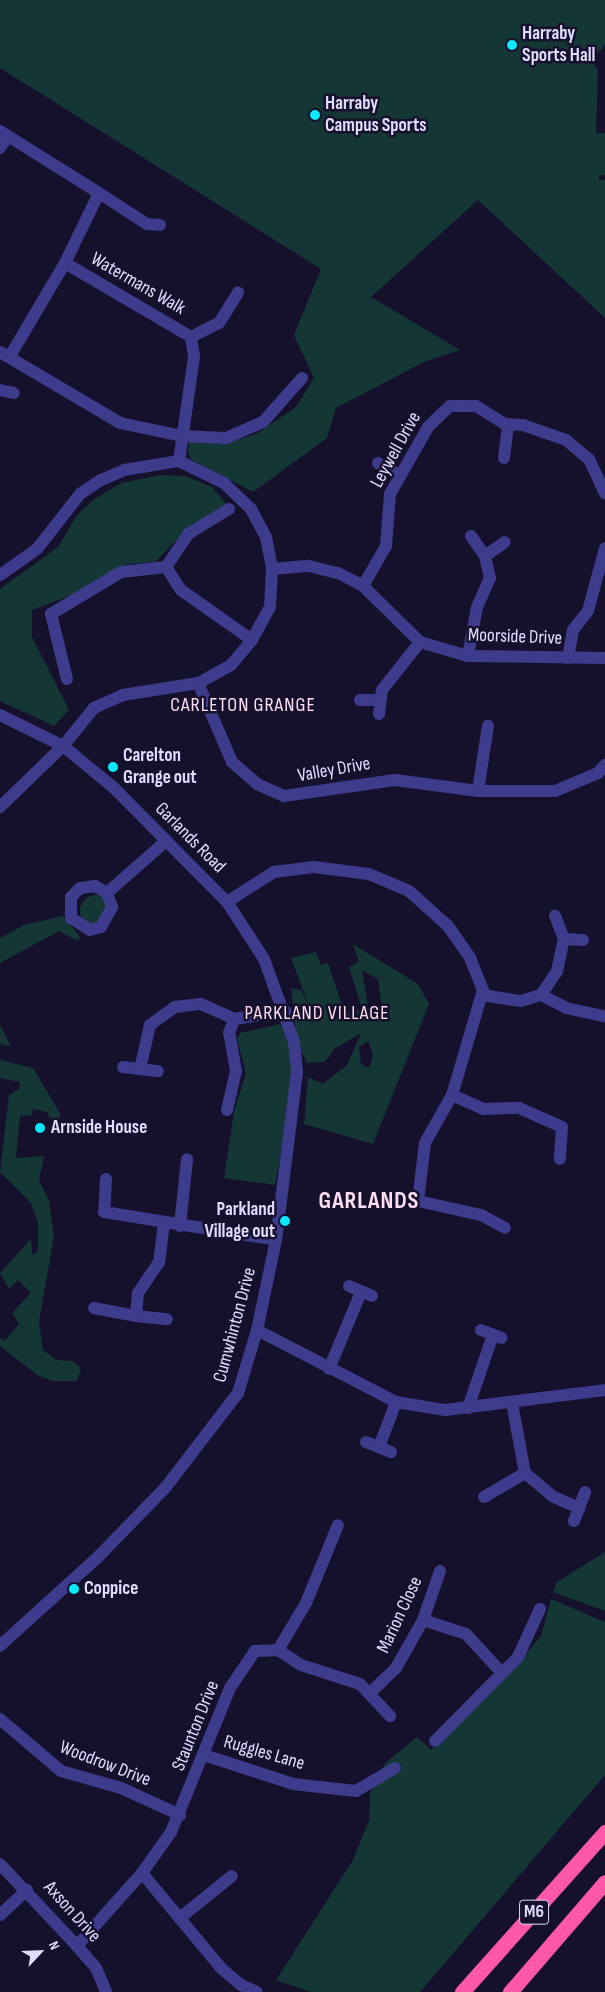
<!DOCTYPE html>
<style>
body{margin:0}
#map{position:relative;width:605px;height:1992px;overflow:hidden;background:#15112c;font-family:"Sofia Sans Condensed",sans-serif}
div>[style]{position:absolute}
[style*='--x']{left:calc(var(--x)*1px);top:calc(var(--y)*1px);width:calc(var(--w)*1px);rotate:calc(var(--a)*1deg)}
.green>*{inset:0;background:#143635}
.round{border-radius:50%}
.minor>*{height:12px;margin:-6px;padding:0 6px;transform-origin:6px;border-radius:6px;background:#3d3b8c}
.highway>*{height:15px;margin:-7.5px;padding:0 7.5px;transform-origin:7.5px;border-radius:7.5px;background:#ff57aa}
.dots>*{width:14px;height:14px;translate:-50% -50%;box-sizing:border-box;border:2px solid #15112c;border-radius:50%}
span{translate:-50% -50%;white-space:nowrap;text-align:center;line-height:1.15;-webkit-text-stroke:5px #15112c;paint-order:stroke}
.shield-label span{padding:1px 4px;background:#15112c;border:1px solid;border-radius:4px;-webkit-text-stroke-width:0}
.shield-label{font-size:18px;color:#e0dcff;font-weight:700}
.poi-label{font-size:19px;color:#e0dcff;font-weight:700}
.left{translate:0 -50%;text-align:left}
.right{translate:-100% -50%;text-align:right}
.street-label{font-size:19px;color:#e0dcff}
.neighbourhood-label{font-size:20px;color:#ffdef3;letter-spacing:1px}
.district-label{font-size:24px;color:#ffdef3;font-weight:700;letter-spacing:1px}
.north{position:absolute;left:15px;top:1927px;width:50px;height:50px;-webkit-text-stroke:4px #15112c;paint-order:stroke;rotate:65deg;font-size:14px;font-weight:700;line-height:20px;text-align:center;color:#e0dcff}
.north::after{content:'';display:block;margin:auto;width:18px;height:22px;background:#e0dcff;clip-path:polygon(50% 0,100% 100%,50% 72%,0 100%)}
</style>
<div id="map">
<div class="green">
<i style="clip-path:polygon(0 0,605px 0,605px 45px,590px 61px,598px 69px,596px 133px,605px 133px,605px 175px,599px 176px,599px 180px,605px 180px,605px 318px,478px 200px,371px 297px,460px 350px,424px 362px,336px 408px,327px 438px,253px 492px,192px 460px,188px 453px,189px 441px,224px 444px,256px 434px,296px 407px,314px 378px,294px 335px,321px 269px,0 68px)"></i>
<i style="clip-path:polygon(160px 475px,185px 476px,212px 487px,228px 506px,186px 530px,155px 562px,127px 564px,74px 594px,32px 610px,32px 637px,69px 710px,54px 726px,0 701px,0 589px,58px 547px,77px 515px,93px 500px,121px 483px)"></i>
<i class="round" style="left:80px;top:895px;width:32px;height:32px"></i>
<i style="clip-path:polygon(63px 916px,80px 937px,78px 941px,59px 931px,0 963px,0 938px,24px 925px)"></i>
<i style="clip-path:polygon(evenodd,353px 944px,418px 984px,429px 1004px,373px 1144px,304px 1124px,308px 1077px,323px 1084px,347px 1065px,361px 1033px,334px 1049px,325px 1062px,307px 1063px,297px 1042px,291px 988px,301px 990px,311px 1011px,291px 958px,316px 952px,321px 965px,328px 963px,345px 1014px,362px 1009px,349px 967px,359px 962px,353px 944px,362px 970px,378px 979px,383px 1016px,369px 1012px,362px 970px,353px 944px,368px 1041px,373px 1055px,369px 1068px,361px 1064px,359px 1047px,368px 1041px)"></i>
<i style="clip-path:polygon(280px 1024px,290px 1041px,293px 1085px,275px 1185px,224px 1178px,234px 1112px,246px 1073px,237px 1039px,240px 1033px)"></i>
<i style="clip-path:polygon(0 1025px,11px 1047px,0 1044px)"></i>
<i style="clip-path:polygon(0 1060px,33px 1068px,61px 1115px,59px 1119px,50px 1118px,47px 1112px,33px 1109px,31px 1116px,20px 1115px,16px 1158px,44px 1156px,39px 1180px,49px 1201px,54px 1236px,39px 1322px,43px 1350px,56px 1360px,73px 1361px,81px 1369px,77px 1381px,52px 1381px,37px 1375px,0 1346px,0 1338px,5px 1341px,19px 1324px,12px 1313px,31px 1293px,18px 1280px,9px 1289px,0 1273px,31px 1239px,32px 1255px,38px 1251px,38px 1223px,31px 1203px,0 1172px,9px 1095px,19px 1089px,20px 1082px,0 1078px)"></i>
<i style="clip-path:polygon(605px 1552px,605px 1611px,553px 1592px,557px 1582px)"></i>
<i style="clip-path:polygon(551px 1599px,605px 1622px,605px 1775px,420px 1992px,310px 1992px,276px 1980px,353px 1860px,369px 1820px,370px 1793px,386px 1762px,417px 1737px,431px 1750px,518px 1664px,541px 1636px)"></i>
</div>
<div class="minor">
<i style="--x:0;--y:131;--w:117;--a:32.1"></i>
<i style="--x:99;--y:193;--w:78;--a:115.9"></i>
<i style="--x:65;--y:263;--w:146;--a:30.4"></i>
<i style="--x:191;--y:337;--w:20;--a:81"></i>
<i style="--x:194;--y:357;--w:105;--a:98.2"></i>
<i style="--x:0;--y:148;--w:14;--a:-56"></i>
<i style="--x:99;--y:193;--w:57;--a:32.9"></i>
<i style="--x:147;--y:224;--w:13;--a:4"></i>
<i style="--x:191;--y:337;--w:31;--a:-27"></i>
<i style="--x:219;--y:323;--w:36;--a:-58"></i>
<i style="--x:0;--y:352;--w:139;--a:30.6"></i>
<i style="--x:120;--y:423;--w:63;--a:11.8"></i>
<i style="--x:182;--y:436;--w:44;--a:2.6"></i>
<i style="--x:226;--y:438;--w:40;--a:-23.4"></i>
<i style="--x:263;--y:422;--w:59;--a:-48.4"></i>
<i style="--x:10;--y:356;--w:108;--a:-59.4"></i>
<i style="--x:0;--y:390;--w:14;--a:12"></i>
<i style="--x:504;--y:458;--w:33;--a:-83"></i>
<i style="--x:378;--y:463;--w:24;--a:30"></i>
<i style="--x:471;--y:536;--w:24;--a:55"></i>
<i style="--x:166;--y:567;--w:40;--a:-56"></i>
<i style="--x:188;--y:534;--w:48;--a:-31.4"></i>
<i style="--x:272;--y:569;--w:37;--a:-5"></i>
<i style="--x:309;--y:566;--w:30;--a:14"></i>
<i style="--x:338;--y:573;--w:28;--a:27"></i>
<i style="--x:363;--y:586;--w:80;--a:44.5"></i>
<i style="--x:420;--y:642;--w:50;--a:16.3"></i>
<i style="--x:468;--y:656;--w:137;--a:0.8"></i>
<i style="--x:0;--y:575;--w:45;--a:-35.1"></i>
<i style="--x:37;--y:549;--w:70;--a:-52"></i>
<i style="--x:80;--y:494;--w:25;--a:-34"></i>
<i style="--x:101;--y:480;--w:25;--a:-23"></i>
<i style="--x:124;--y:470;--w:56;--a:-9.3"></i>
<i style="--x:179;--y:461;--w:50;--a:26.1"></i>
<i style="--x:224;--y:483;--w:37;--a:44"></i>
<i style="--x:251;--y:509;--w:32;--a:62"></i>
<i style="--x:266;--y:537;--w:33;--a:79"></i>
<i style="--x:272;--y:569;--w:38;--a:93"></i>
<i style="--x:270;--y:607;--w:38;--a:119"></i>
<i style="--x:252;--y:640;--w:33;--a:130"></i>
<i style="--x:231;--y:665;--w:38;--a:151"></i>
<i style="--x:198;--y:683;--w:76;--a:170.9"></i>
<i style="--x:123;--y:695;--w:32;--a:156"></i>
<i style="--x:94;--y:708;--w:49;--a:129.2"></i>
<i style="--x:63;--y:746;--w:88;--a:135.9"></i>
<i style="--x:363;--y:586;--w:46;--a:-60.1"></i>
<i style="--x:386;--y:546;--w:52;--a:-85.6"></i>
<i style="--x:390;--y:494;--w:77;--a:-60.4"></i>
<i style="--x:428;--y:427;--w:30;--a:-44"></i>
<i style="--x:450;--y:406;--w:26;--a:0"></i>
<i style="--x:476;--y:406;--w:34;--a:32"></i>
<i style="--x:505;--y:424;--w:18;--a:3"></i>
<i style="--x:523;--y:425;--w:46;--a:19.2"></i>
<i style="--x:566;--y:440;--w:30;--a:40"></i>
<i style="--x:589;--y:459;--w:38;--a:65"></i>
<i style="--x:468;--y:656;--w:50;--a:-79.6"></i>
<i style="--x:477;--y:607;--w:32;--a:-66"></i>
<i style="--x:490;--y:578;--w:23;--a:-103"></i>
<i style="--x:485;--y:556;--w:24;--a:-35"></i>
<i style="--x:568;--y:658;--w:28;--a:-80"></i>
<i style="--x:573;--y:630;--w:24;--a:-52"></i>
<i style="--x:588;--y:611;--w:65;--a:-74.9"></i>
<i style="--x:67;--y:679;--w:67;--a:-103.8"></i>
<i style="--x:51;--y:614;--w:82;--a:-31"></i>
<i style="--x:121;--y:572;--w:45;--a:-6.3"></i>
<i style="--x:166;--y:567;--w:27;--a:57"></i>
<i style="--x:181;--y:590;--w:87;--a:35.2"></i>
<i style="--x:198;--y:683;--w:86;--a:66.7"></i>
<i style="--x:232;--y:762;--w:33;--a:41"></i>
<i style="--x:257;--y:784;--w:30;--a:24"></i>
<i style="--x:284;--y:796;--w:112;--a:-8.2"></i>
<i style="--x:395;--y:780;--w:84;--a:7.5"></i>
<i style="--x:478;--y:791;--w:77;--a:0"></i>
<i style="--x:555;--y:791;--w:47;--a:-22.7"></i>
<i style="--x:598;--y:773;--w:11;--a:-49"></i>
<i style="--x:360;--y:700;--w:19;--a:0"></i>
<i style="--x:379;--y:714;--w:24;--a:-83"></i>
<i style="--x:382;--y:690;--w:61;--a:-51.6"></i>
<i style="--x:0;--y:715;--w:70;--a:26.2"></i>
<i style="--x:63;--y:746;--w:65;--a:39.4"></i>
<i style="--x:113;--y:787;--w:162;--a:45.3"></i>
<i style="--x:227;--y:902;--w:68;--a:57"></i>
<i style="--x:264;--y:959;--w:88;--a:70.1"></i>
<i style="--x:294;--y:1042;--w:30;--a:84"></i>
<i style="--x:297;--y:1072;--w:169;--a:97.1"></i>
<i style="--x:276;--y:1240;--w:92;--a:101.9"></i>
<i style="--x:257;--y:1330;--w:66;--a:106.8"></i>
<i style="--x:238;--y:1393;--w:118;--a:127.5"></i>
<i style="--x:166;--y:1487;--w:98;--a:134.2"></i>
<i style="--x:98;--y:1557;--w:132;--a:137.8"></i>
<i style="--x:478;--y:791;--w:66;--a:-81.3"></i>
<i style="--x:107;--y:893;--w:14;--a:-150"></i>
<i style="--x:95;--y:886;--w:15;--a:172"></i>
<i style="--x:80;--y:888;--w:13;--a:135"></i>
<i style="--x:71;--y:897;--w:21;--a:90"></i>
<i style="--x:71;--y:918;--w:22;--a:32"></i>
<i style="--x:90;--y:930;--w:11;--a:-15"></i>
<i style="--x:101;--y:927;--w:23;--a:-61"></i>
<i style="--x:112;--y:907;--w:15;--a:-110"></i>
<i style="--x:107;--y:893;--w:79;--a:-41.4"></i>
<i style="--x:227;--y:902;--w:56;--a:-32.6"></i>
<i style="--x:274;--y:872;--w:40;--a:-7.1"></i>
<i style="--x:314;--y:867;--w:55;--a:7.3"></i>
<i style="--x:369;--y:874;--w:43;--a:23"></i>
<i style="--x:409;--y:891;--w:52;--a:41.9"></i>
<i style="--x:448;--y:926;--w:39;--a:55"></i>
<i style="--x:470;--y:958;--w:35;--a:68"></i>
<i style="--x:483;--y:990;--w:109;--a:106.4"></i>
<i style="--x:452;--y:1095;--w:55;--a:119.4"></i>
<i style="--x:425;--y:1143;--w:58;--a:96.9"></i>
<i style="--x:418;--y:1201;--w:65;--a:12.5"></i>
<i style="--x:481;--y:1215;--w:27;--a:28"></i>
<i style="--x:564;--y:939;--w:19;--a:3"></i>
<i style="--x:482;--y:995;--w:39;--a:9"></i>
<i style="--x:521;--y:1001;--w:21;--a:-17"></i>
<i style="--x:541;--y:995;--w:29;--a:-56"></i>
<i style="--x:557;--y:971;--w:33;--a:-78"></i>
<i style="--x:564;--y:939;--w:25;--a:-111"></i>
<i style="--x:541;--y:995;--w:28;--a:27"></i>
<i style="--x:566;--y:1008;--w:40;--a:12"></i>
<i style="--x:123;--y:1067;--w:35;--a:7"></i>
<i style="--x:140;--y:1069;--w:45;--a:-77.2"></i>
<i style="--x:150;--y:1025;--w:31;--a:-36"></i>
<i style="--x:175;--y:1007;--w:26;--a:-7"></i>
<i style="--x:201;--y:1004;--w:36;--a:24"></i>
<i style="--x:234;--y:1019;--w:52;--a:-8.9"></i>
<i style="--x:452;--y:1095;--w:35;--a:24"></i>
<i style="--x:484;--y:1109;--w:35;--a:-2"></i>
<i style="--x:519;--y:1108;--w:47;--a:23.8"></i>
<i style="--x:562;--y:1127;--w:32;--a:94"></i>
<i style="--x:227;--y:1110;--w:40;--a:-77"></i>
<i style="--x:236;--y:1071;--w:39;--a:-100"></i>
<i style="--x:229;--y:1033;--w:15;--a:-70"></i>
<i style="--x:106;--y:1179;--w:33;--a:93"></i>
<i style="--x:104;--y:1212;--w:174;--a:9.2"></i>
<i style="--x:164;--y:1223;--w:39;--a:97"></i>
<i style="--x:159;--y:1262;--w:37;--a:124"></i>
<i style="--x:138;--y:1293;--w:23;--a:95"></i>
<i style="--x:136;--y:1316;--w:31;--a:6"></i>
<i style="--x:180;--y:1226;--w:67;--a:-84"></i>
<i style="--x:349;--y:1286;--w:25;--a:23"></i>
<i style="--x:94;--y:1308;--w:43;--a:10.8"></i>
<i style="--x:257;--y:1330;--w:157;--a:27.4"></i>
<i style="--x:396;--y:1402;--w:50;--a:9.3"></i>
<i style="--x:445;--y:1410;--w:161;--a:-7.1"></i>
<i style="--x:481;--y:1330;--w:22;--a:21"></i>
<i style="--x:329;--y:1369;--w:83;--a:-67.4"></i>
<i style="--x:512;--y:1403;--w:71;--a:79.5"></i>
<i style="--x:525;--y:1473;--w:35;--a:40"></i>
<i style="--x:552;--y:1496;--w:30;--a:24"></i>
<i style="--x:468;--y:1408;--w:77;--a:-71.1"></i>
<i style="--x:366;--y:1442;--w:27;--a:22"></i>
<i style="--x:379;--y:1447;--w:48;--a:-69.3"></i>
<i style="--x:484;--y:1497;--w:48;--a:-30.3"></i>
<i style="--x:574;--y:1521;--w:31;--a:-69"></i>
<i style="--x:423;--y:1620;--w:45;--a:18"></i>
<i style="--x:466;--y:1634;--w:53;--a:47.3"></i>
<i style="--x:278;--y:1650;--w:27;--a:33"></i>
<i style="--x:301;--y:1665;--w:62;--a:17.9"></i>
<i style="--x:360;--y:1684;--w:44;--a:46.8"></i>
<i style="--x:370;--y:1693;--w:36;--a:-44"></i>
<i style="--x:396;--y:1668;--w:55;--a:-60.6"></i>
<i style="--x:423;--y:1620;--w:52;--a:-70.9"></i>
<i style="--x:0;--y:1719;--w:80;--a:40.4"></i>
<i style="--x:61;--y:1771;--w:62;--a:15.8"></i>
<i style="--x:121;--y:1788;--w:65;--a:24.6"></i>
<i style="--x:435;--y:1741;--w:118;--a:-45.3"></i>
<i style="--x:518;--y:1657;--w:53;--a:-65.4"></i>
<i style="--x:204;--y:1755;--w:94;--a:18"></i>
<i style="--x:293;--y:1784;--w:63;--a:6.3"></i>
<i style="--x:356;--y:1791;--w:45;--a:-30.5"></i>
<i style="--x:0;--y:1864;--w:112;--a:46.8"></i>
<i style="--x:77;--y:1946;--w:29;--a:49"></i>
<i style="--x:96;--y:1968;--w:26;--a:67"></i>
<i style="--x:142;--y:1873;--w:125;--a:50.2"></i>
<i style="--x:222;--y:1969;--w:25;--a:40"></i>
<i style="--x:241;--y:1985;--w:17;--a:24"></i>
<i style="--x:0;--y:1915;--w:37;--a:-43"></i>
<i style="--x:181;--y:1917;--w:65;--a:-38.8"></i>
<i style="--x:77;--y:1946;--w:98;--a:-48.3"></i>
<i style="--x:142;--y:1873;--w:50;--a:-54.7"></i>
<i style="--x:171;--y:1832;--w:156;--a:-67.7"></i>
<i style="--x:230;--y:1688;--w:45;--a:-56"></i>
<i style="--x:255;--y:1651;--w:23;--a:-2"></i>
<i style="--x:278;--y:1650;--w:55;--a:-59.2"></i>
<i style="--x:306;--y:1603;--w:84;--a:-67.7"></i>
</div>
<div class="highway">
<i style="--x:462;--y:1992;--w:215;--a:-48.2"></i>
<i style="--x:510;--y:1992;--w:145;--a:-49.2"></i>
</div>
<div class="dots">
<i style="left:512px;top:45px;background:#08e9ff"></i>
<i style="left:315px;top:115px;background:#08e9ff"></i>
<i style="left:113px;top:767px;background:#08e9ff"></i>
<i style="left:40px;top:1128px;background:#08e9ff"></i>
<i style="left:285px;top:1221px;background:#08e9ff"></i>
<i style="left:74px;top:1589px;background:#08e9ff"></i>
</div>
<div class="shield-label">
<span style="left:534px;top:1912px">M6</span>
</div>
<div class="poi-label">
<span class="left" style="left:522px;top:45px">Harraby<br>Sports Hall</span>
<span class="left" style="left:325px;top:115px">Harraby<br>Campus Sports</span>
<span class="left" style="left:123px;top:767px">Carelton<br>Grange out</span>
<span class="left" style="left:51px;top:1128px">Arnside House</span>
<span class="right" style="left:275px;top:1221px">Parkland<br>Village out</span>
<span class="left" style="left:84px;top:1589px">Coppice</span>
</div>
<div class="street-label">
<span style="left:138px;top:284px;rotate:30deg">Watermans Walk</span>
<span style="left:396px;top:450px;rotate:-61deg">Leywell Drive</span>
<span style="left:515px;top:637px;rotate:2deg">Moorside Drive</span>
<span style="left:334px;top:770px;rotate:-10deg">Valley Drive</span>
<span style="left:190px;top:838px;rotate:45deg">Garlands Road</span>
<span style="left:235px;top:1325px;rotate:-75deg">Cumwhinton Drive</span>
<span style="left:400px;top:1615px;rotate:-65deg">Marion Close</span>
<span style="left:196px;top:1726px;rotate:-68deg">Staunton Drive</span>
<span style="left:264px;top:1753px;rotate:16deg">Ruggles Lane</span>
<span style="left:105px;top:1764px;rotate:21deg">Woodrow Drive</span>
<span style="left:72px;top:1912px;rotate:48deg">Axson Drive</span>
</div>
<div class="neighbourhood-label">
<span style="left:243px;top:705px">CARLETON GRANGE</span>
<span style="left:317px;top:1013px">PARKLAND VILLAGE</span>
</div>
<div class="district-label">
<span style="left:369px;top:1201px">GARLANDS</span>
</div>
<div class="north">N</div>
</div>
